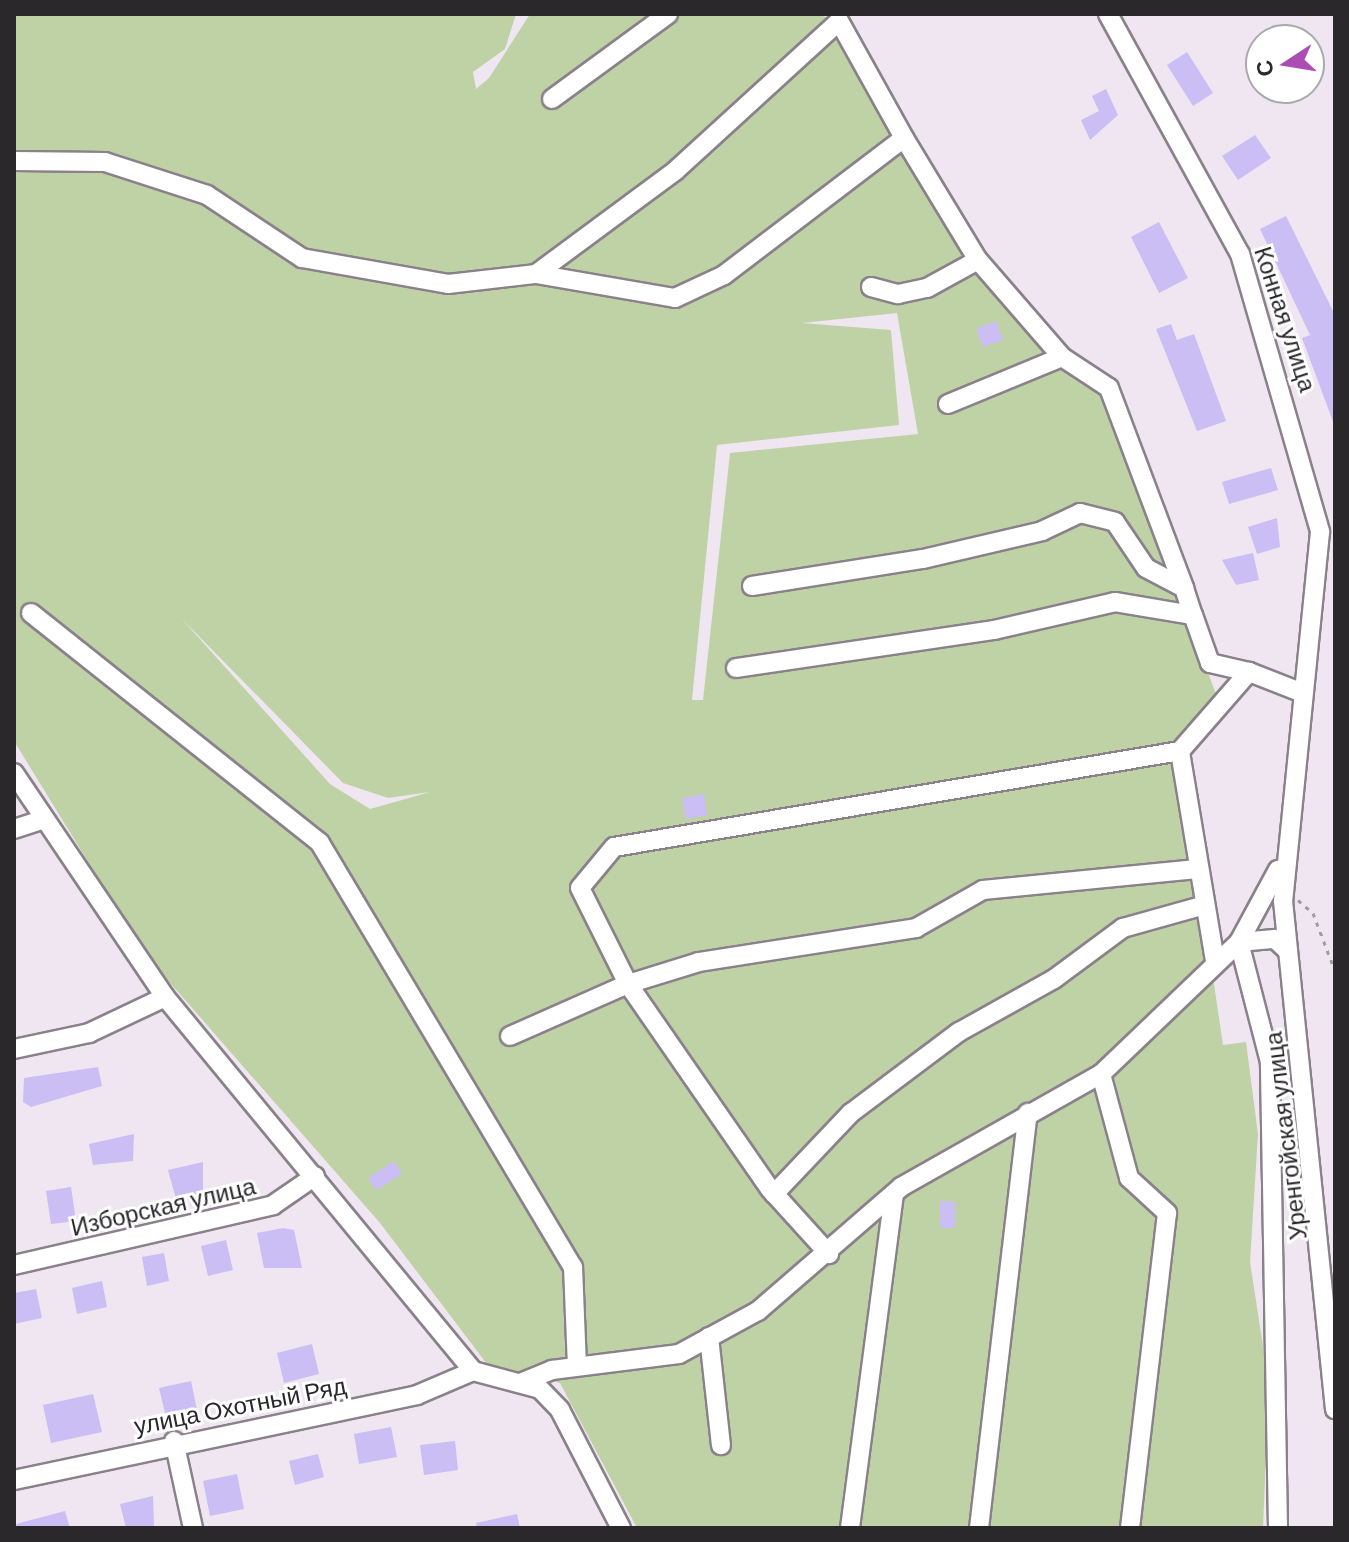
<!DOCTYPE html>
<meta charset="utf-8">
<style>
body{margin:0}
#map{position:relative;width:1349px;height:1542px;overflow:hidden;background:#efe6f1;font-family:Barlow,sans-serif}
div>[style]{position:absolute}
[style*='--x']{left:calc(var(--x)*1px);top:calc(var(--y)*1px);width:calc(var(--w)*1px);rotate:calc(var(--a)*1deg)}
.green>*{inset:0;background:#bfd2a6}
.building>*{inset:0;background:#cabef4}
.path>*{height:3px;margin-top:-1.5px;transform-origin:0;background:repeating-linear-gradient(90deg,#a29ba4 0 4px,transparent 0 10px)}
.roads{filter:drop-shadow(2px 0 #8a818b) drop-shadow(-2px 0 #8a818b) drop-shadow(0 2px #8a818b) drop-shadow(0 -2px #8a818b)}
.minor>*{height:18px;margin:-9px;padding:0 9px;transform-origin:9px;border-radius:9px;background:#fff}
span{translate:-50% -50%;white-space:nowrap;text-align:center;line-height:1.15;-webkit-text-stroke:6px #fff;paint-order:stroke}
.street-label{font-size:24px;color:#2b282c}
.frame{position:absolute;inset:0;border:16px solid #2b282c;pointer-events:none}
.north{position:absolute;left:1245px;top:24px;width:80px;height:80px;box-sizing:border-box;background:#fff;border:2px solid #aaa9ab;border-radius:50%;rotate:258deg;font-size:22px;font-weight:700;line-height:32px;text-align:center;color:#2b282c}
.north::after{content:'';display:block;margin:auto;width:28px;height:36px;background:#ad4cb3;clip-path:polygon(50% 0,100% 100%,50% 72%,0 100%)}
</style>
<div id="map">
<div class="green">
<i style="clip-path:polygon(evenodd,14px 14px,516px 14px,505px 49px,473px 72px,476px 89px,489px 78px,530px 14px,822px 14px,839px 31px,971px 260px,1108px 405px,1216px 694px,1178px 740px,1223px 1045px,1246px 1042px,1258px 1134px,1250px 1262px,1269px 1385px,1263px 1528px,637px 1528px,560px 1383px,487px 1364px,380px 1223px,144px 953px,14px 741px,14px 14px,897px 313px,918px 434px,730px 453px,703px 700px,692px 700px,717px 445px,899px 425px,891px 330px,802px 323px,897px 313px,14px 14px,181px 618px,343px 783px,388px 798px,430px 792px,370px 809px,330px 784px,181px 618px)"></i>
</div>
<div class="building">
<i style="clip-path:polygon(1187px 52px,1213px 93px,1193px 106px,1167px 65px)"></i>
<i style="clip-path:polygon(1106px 89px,1118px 115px,1090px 140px,1081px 120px,1099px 111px,1092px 96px)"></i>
<i style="clip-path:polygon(1255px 135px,1271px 158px,1238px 180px,1222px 156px)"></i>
<i style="clip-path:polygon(1286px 216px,1335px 315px,1335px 427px,1302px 338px,1310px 335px,1260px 229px)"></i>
<i style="clip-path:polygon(1159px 222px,1188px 278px,1159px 293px,1131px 237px)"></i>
<i style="clip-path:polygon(996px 321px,1003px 340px,983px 347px,976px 329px)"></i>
<i style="clip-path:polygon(1171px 324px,1177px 340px,1194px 334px,1226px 421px,1197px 431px,1156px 329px)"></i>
<i style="clip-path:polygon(1271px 468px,1278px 490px,1229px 504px,1222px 482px)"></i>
<i style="clip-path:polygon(1277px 518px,1280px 547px,1257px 554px,1248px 527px)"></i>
<i style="clip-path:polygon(1253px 553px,1259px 580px,1236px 585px,1222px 560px)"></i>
<i style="clip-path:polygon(704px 794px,707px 815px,686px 819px,682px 798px)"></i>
<i style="clip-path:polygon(98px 1067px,102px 1086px,31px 1107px,23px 1102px,24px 1078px)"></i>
<i style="clip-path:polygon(134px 1134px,133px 1161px,93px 1165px,89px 1144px)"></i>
<i style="clip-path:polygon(394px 1161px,402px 1174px,376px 1190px,368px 1178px)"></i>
<i style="clip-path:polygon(203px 1162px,203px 1192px,176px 1199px,168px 1170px)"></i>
<i style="clip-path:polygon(71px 1187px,76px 1221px,51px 1224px,46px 1191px)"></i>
<i style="clip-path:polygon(940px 1201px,955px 1202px,955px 1228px,940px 1228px)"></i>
<i style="clip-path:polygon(283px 1228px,294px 1230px,302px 1268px,264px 1268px,257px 1233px)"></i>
<i style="clip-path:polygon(226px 1240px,233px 1270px,208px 1276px,201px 1246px)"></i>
<i style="clip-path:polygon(164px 1253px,169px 1281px,147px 1286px,142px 1257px)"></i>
<i style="clip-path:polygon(102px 1281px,107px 1307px,77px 1314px,72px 1288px)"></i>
<i style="clip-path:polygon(36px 1289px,42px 1318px,14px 1324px,14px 1293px)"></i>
<i style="clip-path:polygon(312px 1344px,319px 1374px,284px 1383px,277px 1353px)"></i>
<i style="clip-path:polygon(191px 1381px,197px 1410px,166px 1417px,159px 1388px)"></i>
<i style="clip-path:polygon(93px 1394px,102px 1432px,51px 1443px,43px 1405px)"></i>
<i style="clip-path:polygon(391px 1427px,397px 1457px,359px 1464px,354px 1434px)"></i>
<i style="clip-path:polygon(455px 1441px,458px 1470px,424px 1475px,420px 1445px)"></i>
<i style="clip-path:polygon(318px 1454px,324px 1477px,295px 1485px,289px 1461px)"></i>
<i style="clip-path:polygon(237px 1474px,244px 1509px,210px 1516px,203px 1481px)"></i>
<i style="clip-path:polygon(153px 1496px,154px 1528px,126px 1528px,120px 1504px)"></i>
<i style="clip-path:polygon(65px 1511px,70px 1528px,17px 1528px,16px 1524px)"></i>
<i style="clip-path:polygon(517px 1514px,520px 1528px,477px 1528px,476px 1523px)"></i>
</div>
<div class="path">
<i style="--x:1298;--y:900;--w:20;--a:41"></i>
<i style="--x:1313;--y:913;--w:62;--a:69.2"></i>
</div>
<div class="roads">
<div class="minor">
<i style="--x:1108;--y:14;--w:274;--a:61.2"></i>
<i style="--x:1240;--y:254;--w:289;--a:73.9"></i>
<i style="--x:1320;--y:532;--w:371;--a:95.7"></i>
<i style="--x:1283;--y:901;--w:511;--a:84.16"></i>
<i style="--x:552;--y:99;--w:144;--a:-36.2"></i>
<i style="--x:14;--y:161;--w:91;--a:0.6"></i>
<i style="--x:105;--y:162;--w:107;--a:17.9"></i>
<i style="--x:207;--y:195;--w:114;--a:33.6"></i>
<i style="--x:302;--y:258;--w:148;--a:10.1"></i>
<i style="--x:448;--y:284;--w:89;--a:-6.5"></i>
<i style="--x:536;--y:274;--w:173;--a:-36.5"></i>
<i style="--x:675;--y:171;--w:222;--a:-42.4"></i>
<i style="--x:839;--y:21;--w:134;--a:60.9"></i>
<i style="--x:536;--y:274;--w:141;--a:9.8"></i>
<i style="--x:675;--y:298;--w:54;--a:-25.1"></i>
<i style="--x:724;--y:275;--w:226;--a:-37.3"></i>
<i style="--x:904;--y:138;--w:143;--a:58.8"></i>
<i style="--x:871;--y:287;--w:28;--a:15"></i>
<i style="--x:898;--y:294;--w:30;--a:-12"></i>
<i style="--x:927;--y:288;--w:58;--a:-28.8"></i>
<i style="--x:978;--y:260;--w:128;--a:49.1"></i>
<i style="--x:948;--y:404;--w:123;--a:-22.4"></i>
<i style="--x:1062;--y:357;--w:56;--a:33.4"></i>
<i style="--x:1109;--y:388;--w:214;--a:69.4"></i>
<i style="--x:752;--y:586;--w:173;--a:-9"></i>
<i style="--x:923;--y:559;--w:122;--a:-13.2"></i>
<i style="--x:1042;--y:531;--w:42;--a:-25.3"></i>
<i style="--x:1080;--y:513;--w:36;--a:14"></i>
<i style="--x:1115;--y:522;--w:55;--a:56"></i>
<i style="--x:1146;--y:568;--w:43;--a:27.8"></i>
<i style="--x:1184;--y:588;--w:28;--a:72"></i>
<i style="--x:31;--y:613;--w:369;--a:38.5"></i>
<i style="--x:320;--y:843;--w:494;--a:59.2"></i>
<i style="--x:573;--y:1267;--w:99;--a:87.7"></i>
<i style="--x:736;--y:668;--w:261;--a:-8.4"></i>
<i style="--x:994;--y:630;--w:124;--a:-13"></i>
<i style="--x:1115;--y:602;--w:79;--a:9.5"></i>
<i style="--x:1193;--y:615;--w:51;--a:70.5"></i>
<i style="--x:1210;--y:663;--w:40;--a:13"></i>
<i style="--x:1180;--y:751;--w:574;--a:170.37"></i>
<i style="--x:614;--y:847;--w:53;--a:129.7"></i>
<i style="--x:580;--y:888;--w:107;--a:63.4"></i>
<i style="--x:628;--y:984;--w:74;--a:-17.2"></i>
<i style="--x:699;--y:962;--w:220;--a:-8.9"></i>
<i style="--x:916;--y:928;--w:77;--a:-29.6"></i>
<i style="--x:983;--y:890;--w:215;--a:-5.6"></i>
<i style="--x:14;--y:773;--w:270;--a:56"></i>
<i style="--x:165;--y:997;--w:484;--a:50.5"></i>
<i style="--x:473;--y:1371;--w:69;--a:15"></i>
<i style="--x:540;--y:1389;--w:29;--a:46"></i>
<i style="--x:560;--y:1410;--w:133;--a:62.7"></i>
<i style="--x:14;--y:829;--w:29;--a:-18"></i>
<i style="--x:1215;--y:961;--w:213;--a:-99.5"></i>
<i style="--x:1180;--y:751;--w:105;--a:-48.9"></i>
<i style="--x:1249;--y:672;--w:58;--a:21.3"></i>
<i style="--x:510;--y:1036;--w:129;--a:-23.8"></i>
<i style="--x:628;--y:984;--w:249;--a:55.3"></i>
<i style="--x:770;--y:1189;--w:88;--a:47.8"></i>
<i style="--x:14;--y:1049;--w:77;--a:-12"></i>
<i style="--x:89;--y:1033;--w:84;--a:-25.3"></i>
<i style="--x:1101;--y:1074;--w:108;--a:74.9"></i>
<i style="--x:1129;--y:1178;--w:52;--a:42.6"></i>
<i style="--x:1167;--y:1213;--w:317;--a:96.7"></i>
<i style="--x:774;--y:1194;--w:112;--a:-46.5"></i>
<i style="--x:851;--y:1113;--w:135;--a:-36.9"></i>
<i style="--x:959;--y:1032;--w:109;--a:-29.2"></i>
<i style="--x:1054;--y:979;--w:86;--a:-36.5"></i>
<i style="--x:1123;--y:928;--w:85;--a:-15.7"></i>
<i style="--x:14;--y:1265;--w:266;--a:-13"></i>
<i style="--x:273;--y:1205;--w:51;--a:-34.6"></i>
<i style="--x:709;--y:1337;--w:109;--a:83.7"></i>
<i style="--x:520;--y:1383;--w:35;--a:-22"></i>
<i style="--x:552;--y:1370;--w:128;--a:-7.2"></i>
<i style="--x:679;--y:1354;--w:90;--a:-28.6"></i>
<i style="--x:758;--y:1311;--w:189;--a:-40.9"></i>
<i style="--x:901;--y:1187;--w:230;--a:-29.5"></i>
<i style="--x:1101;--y:1074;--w:191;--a:-43.7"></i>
<i style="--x:1239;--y:942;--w:82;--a:-61.6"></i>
<i style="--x:174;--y:1441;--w:89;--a:77.7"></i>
<i style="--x:14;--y:1480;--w:412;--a:-11.9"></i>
<i style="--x:417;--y:1395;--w:61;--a:-23.2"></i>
<i style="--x:850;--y:1528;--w:337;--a:-82.5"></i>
<i style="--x:979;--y:1528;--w:418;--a:-83.3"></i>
<i style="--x:1278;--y:1528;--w:466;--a:-91"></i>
<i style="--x:1270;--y:1062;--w:124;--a:-104.5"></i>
<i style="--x:1239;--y:942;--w:36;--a:-5"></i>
<i style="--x:1275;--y:939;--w:16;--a:43"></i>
</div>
</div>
<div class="street-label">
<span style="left:1286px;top:319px;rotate:72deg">Конная улица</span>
<span style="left:1285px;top:1136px;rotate:-97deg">Уренгойская улица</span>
<span style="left:163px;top:1206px;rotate:-13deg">Изборская улица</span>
<span style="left:240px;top:1405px;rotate:-11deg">улица Охотный Ряд</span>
</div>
<div class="frame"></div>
<div class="north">С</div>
</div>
